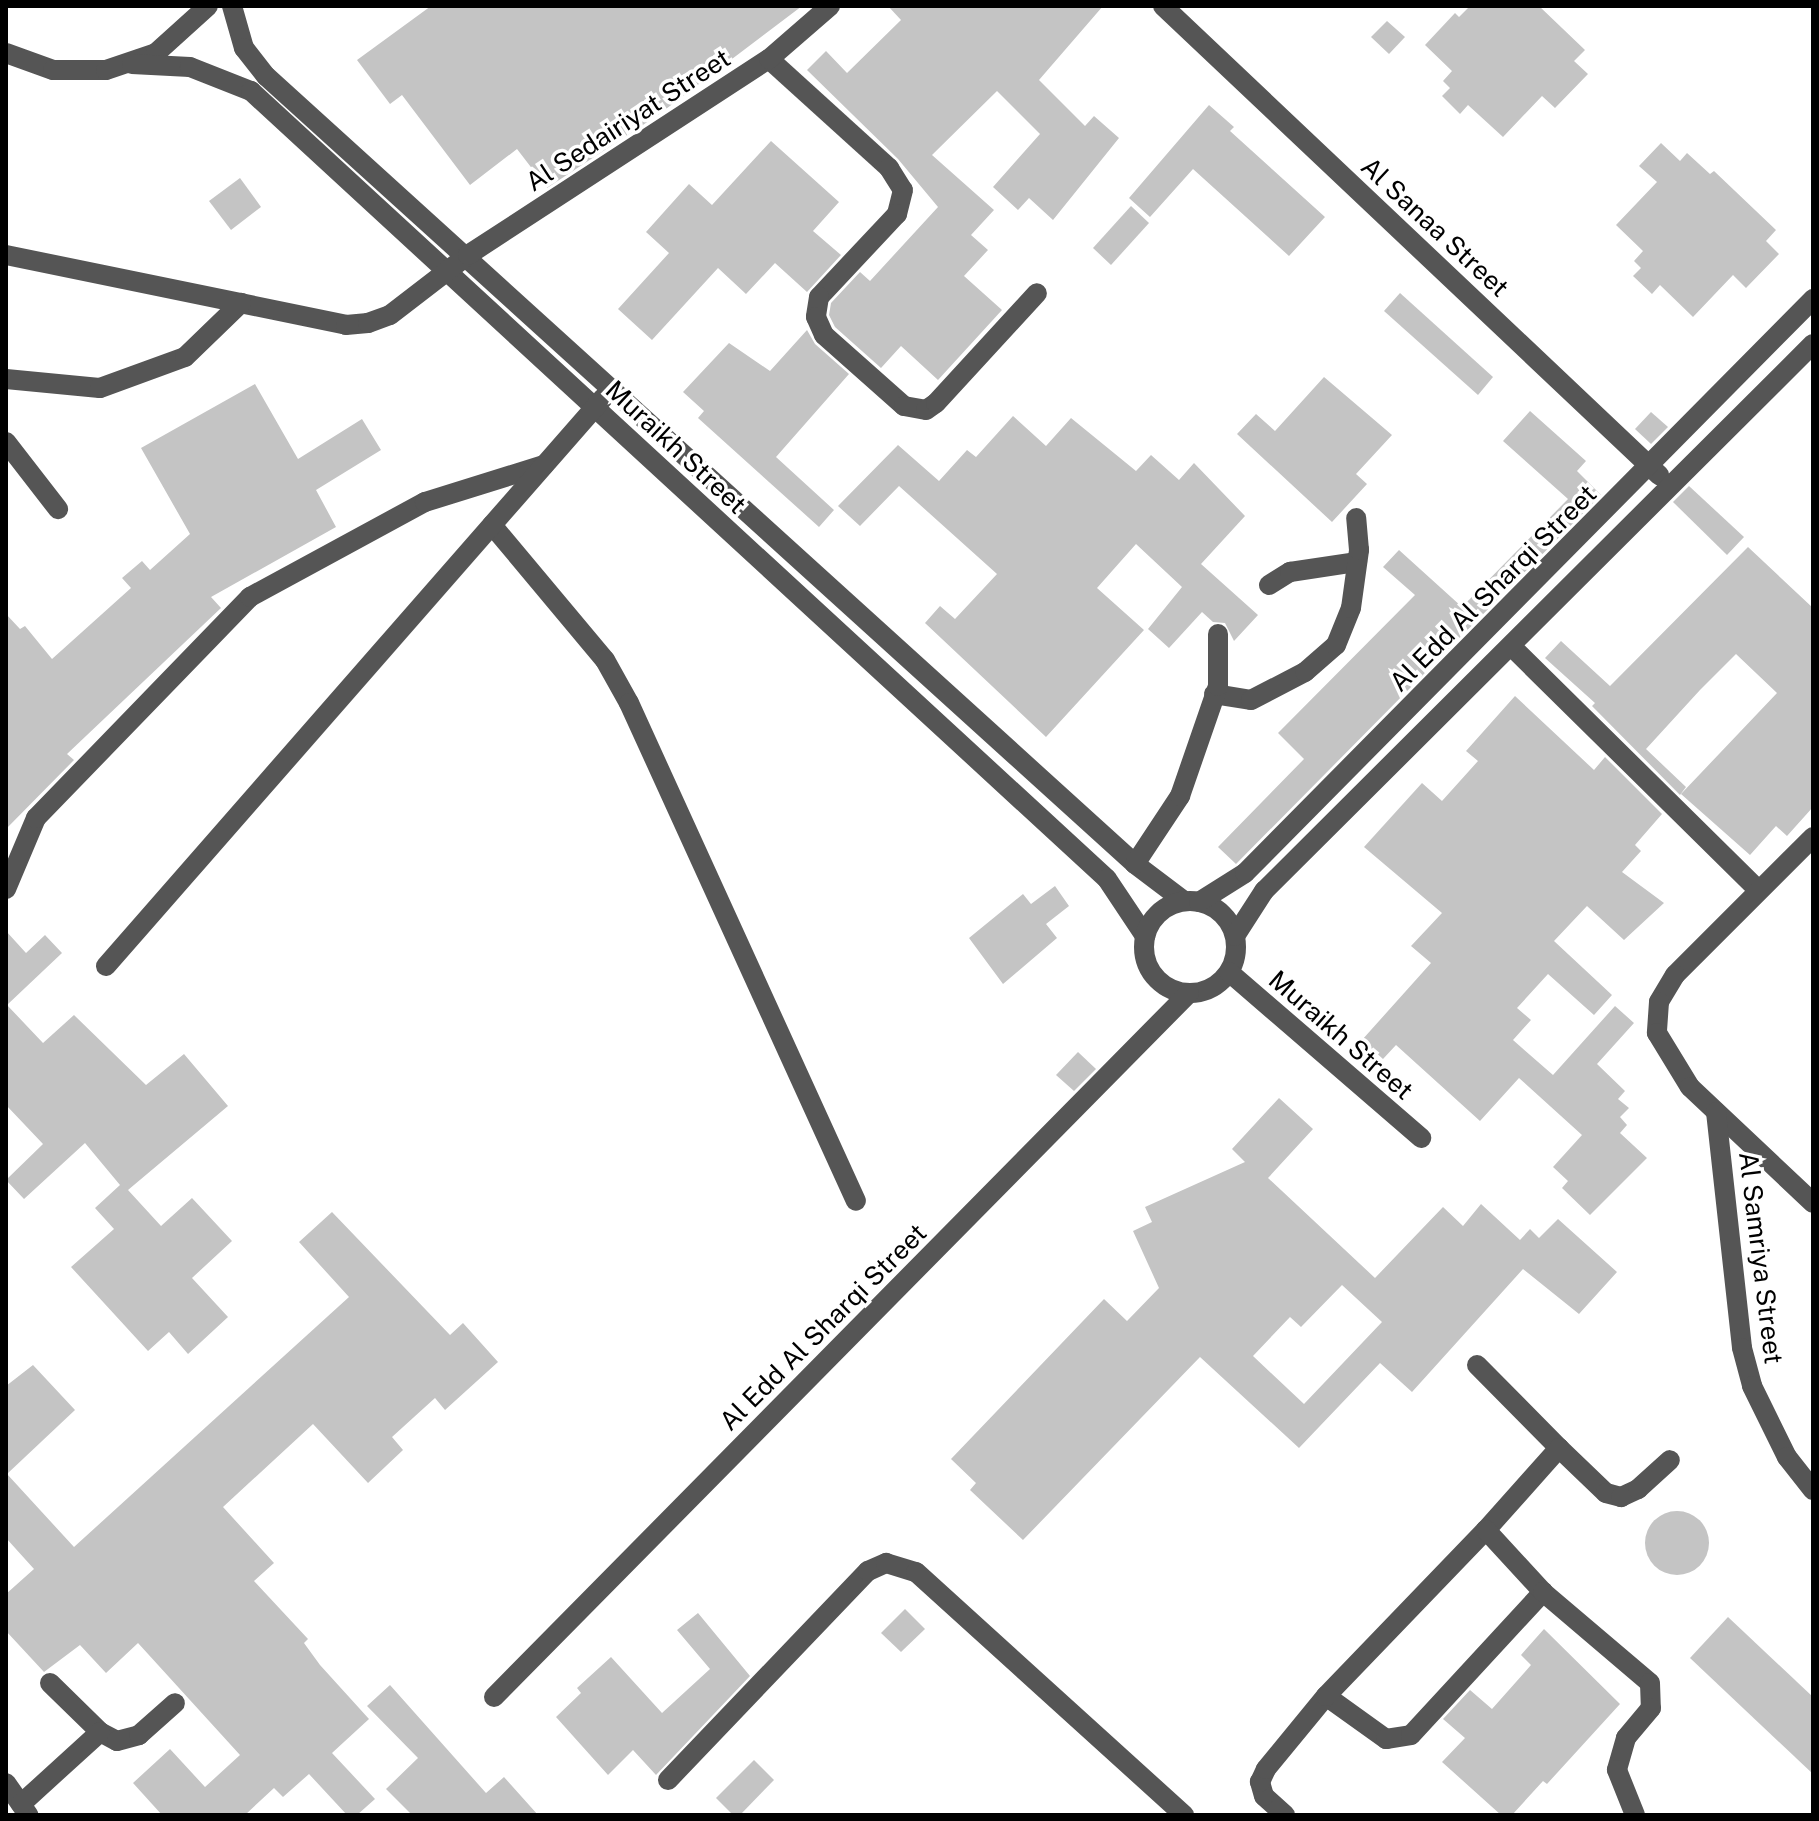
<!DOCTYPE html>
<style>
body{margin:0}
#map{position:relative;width:1819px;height:1821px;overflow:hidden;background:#fff;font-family:"Public Sans",sans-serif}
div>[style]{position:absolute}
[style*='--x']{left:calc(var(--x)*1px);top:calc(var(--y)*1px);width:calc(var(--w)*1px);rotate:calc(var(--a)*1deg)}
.building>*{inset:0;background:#c4c4c4}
.round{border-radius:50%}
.minor>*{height:20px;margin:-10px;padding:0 10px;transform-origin:10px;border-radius:10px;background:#555}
.minor>.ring{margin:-10px;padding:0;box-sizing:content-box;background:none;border:20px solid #555;border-radius:50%}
span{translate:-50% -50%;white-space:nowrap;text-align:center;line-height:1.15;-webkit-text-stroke:7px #fff;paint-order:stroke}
.street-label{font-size:26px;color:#000}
.frame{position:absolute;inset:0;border:8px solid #000;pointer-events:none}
</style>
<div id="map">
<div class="building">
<i style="clip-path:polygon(431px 6px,802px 6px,658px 115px,547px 188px,517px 149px,470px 185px,402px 95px,390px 104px,357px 60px)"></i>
<i style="clip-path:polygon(888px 6px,1103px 6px,1039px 80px,1085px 126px,1094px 116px,1119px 138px,1053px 220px,1029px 198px,1018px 210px,993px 187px,1040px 134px,997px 91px,932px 155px,994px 210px,971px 235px,988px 250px,964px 276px,1002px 310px,938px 380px,901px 346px,881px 368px,835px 327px,829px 315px,831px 303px,860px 272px,870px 281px,938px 207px,898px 159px,807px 70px,826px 51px,847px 73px,901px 20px)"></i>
<i style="clip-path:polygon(1470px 6px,1539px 6px,1585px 50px,1574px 61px,1588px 74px,1555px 108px,1542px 96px,1503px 137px,1468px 105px,1460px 114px,1442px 96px,1450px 88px,1443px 81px,1452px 71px,1425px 45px,1455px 13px,1459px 17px)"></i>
<i style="clip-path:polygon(1387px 21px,1405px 37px,1389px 54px,1371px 37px)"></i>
<i style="clip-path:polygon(1209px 105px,1234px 127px,1230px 131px,1325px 217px,1289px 256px,1193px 169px,1150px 217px,1129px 198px)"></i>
<i style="clip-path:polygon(771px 141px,839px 202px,813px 231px,841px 255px,807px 292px,775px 263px,746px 294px,718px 268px,652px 340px,618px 309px,669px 253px,646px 232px,689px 184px,712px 205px)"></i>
<i style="clip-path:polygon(1661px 143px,1680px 161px,1687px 153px,1710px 174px,1714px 171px,1776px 230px,1766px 241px,1779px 254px,1746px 288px,1733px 275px,1693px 317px,1660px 285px,1652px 294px,1633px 276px,1641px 268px,1634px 261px,1643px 251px,1616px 225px,1657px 182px,1639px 166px)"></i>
<i style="clip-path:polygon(240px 178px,261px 207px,231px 230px,209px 201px)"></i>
<i style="clip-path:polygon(1131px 206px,1149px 223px,1111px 265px,1093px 248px)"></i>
<i style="clip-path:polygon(1400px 293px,1493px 377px,1478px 395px,1384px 311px)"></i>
<i style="clip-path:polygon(807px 330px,815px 344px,849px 374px,776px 457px,834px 510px,819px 527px,698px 418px,704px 411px,683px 392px,729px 343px,770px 371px)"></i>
<i style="clip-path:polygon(1324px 377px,1392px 435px,1356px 474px,1367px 484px,1332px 522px,1237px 434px,1256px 414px,1275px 431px)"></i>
<i style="clip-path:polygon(255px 384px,298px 459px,362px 419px,381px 450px,316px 490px,336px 527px,211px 597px,221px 608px,67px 754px,74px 760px,6px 829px,6px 614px,20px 629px,25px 626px,52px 659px,131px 588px,122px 578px,142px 561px,150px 570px,190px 534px,141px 448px)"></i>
<i style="clip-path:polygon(1530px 411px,1586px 461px,1577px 471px,1601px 495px,1236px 864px,1218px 847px,1304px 759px,1278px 733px,1415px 595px,1383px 567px,1399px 550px,1462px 607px,1568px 499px,1503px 441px)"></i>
<i style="clip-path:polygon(1651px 412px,1668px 427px,1651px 444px,1635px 429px)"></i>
<i style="clip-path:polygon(1013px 416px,1046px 446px,1071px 418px,1136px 471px,1151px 455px,1179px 480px,1194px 463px,1245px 516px,1201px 564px,1258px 615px,1234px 641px,1225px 623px,1213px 622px,1202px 612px,1169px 648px,1148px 629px,1182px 587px,1136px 544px,1097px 588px,1144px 630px,1046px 737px,925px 623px,940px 606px,955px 619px,997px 574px,899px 486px,860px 526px,838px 506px,898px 445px,939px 481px,967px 450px,976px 457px)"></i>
<i style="clip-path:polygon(1689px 486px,1744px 537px,1727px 555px,1673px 502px)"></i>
<i style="clip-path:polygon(1748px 547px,1813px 608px,1813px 807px,1787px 836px,1776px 826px,1750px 855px,1681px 794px,1777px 693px,1736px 654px,1700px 690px,1646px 749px,1686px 787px,1680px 795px,1592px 706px,1595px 703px,1545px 658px,1561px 641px,1610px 686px)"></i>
<i style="clip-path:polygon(1515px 696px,1594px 770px,1605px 757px,1662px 814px,1635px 845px,1641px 851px,1622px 872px,1664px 903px,1624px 940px,1587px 906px,1554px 941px,1612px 995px,1594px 1015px,1548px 974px,1517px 1008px,1531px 1020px,1513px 1040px,1553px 1075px,1615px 1006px,1634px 1023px,1597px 1064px,1625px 1091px,1618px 1099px,1629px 1108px,1620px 1117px,1627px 1125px,1620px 1133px,1647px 1158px,1590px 1215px,1562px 1188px,1568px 1181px,1553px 1167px,1582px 1135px,1519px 1078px,1480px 1121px,1396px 1045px,1383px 1059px,1362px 1040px,1431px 963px,1411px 946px,1442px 913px,1364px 847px,1422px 783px,1442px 801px,1478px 761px,1466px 751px)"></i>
<i style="clip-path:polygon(1055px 886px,1069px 906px,1046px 924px,1057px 938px,1003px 984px,969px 938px,1023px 894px,1031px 904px)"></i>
<i style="clip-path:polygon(6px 931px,26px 953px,45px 935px,62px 953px,7px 1005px,43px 1043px,74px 1015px,146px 1085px,184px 1054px,228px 1106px,128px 1190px,161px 1226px,192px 1198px,232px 1241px,192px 1278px,228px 1317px,188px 1354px,169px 1332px,148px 1351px,71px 1267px,114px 1229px,95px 1208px,120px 1185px,85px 1143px,24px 1199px,6px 1180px,43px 1144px,6px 1105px)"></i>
<i style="clip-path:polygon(1078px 1052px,1096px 1069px,1074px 1091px,1056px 1075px)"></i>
<i style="clip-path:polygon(evenodd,1279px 1098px,1313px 1129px,1268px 1178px,1375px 1278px,1443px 1207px,1463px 1226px,1481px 1204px,1520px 1240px,1530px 1229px,1539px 1238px,1558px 1219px,1617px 1272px,1579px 1314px,1523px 1269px,1412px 1392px,1380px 1363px,1299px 1448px,1200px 1357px,1023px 1540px,970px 1490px,976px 1483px,951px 1459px,1104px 1299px,1127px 1321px,1159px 1288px,1133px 1231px,1152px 1222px,1145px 1207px,1245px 1162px,1232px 1149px,1279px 1098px,1342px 1285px,1382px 1322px,1304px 1404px,1253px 1356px,1290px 1317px,1301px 1327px,1342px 1285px)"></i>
<i style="clip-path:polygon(332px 1212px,450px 1335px,463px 1323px,498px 1362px,445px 1410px,435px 1398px,392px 1437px,403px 1450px,368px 1483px,313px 1424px,223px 1507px,274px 1563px,254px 1581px,308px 1639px,304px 1643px,320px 1665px,369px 1719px,332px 1753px,375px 1799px,357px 1815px,347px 1815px,309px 1774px,283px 1797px,274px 1788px,245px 1815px,162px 1815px,133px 1783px,170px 1749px,205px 1787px,240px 1755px,138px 1643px,106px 1673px,80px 1645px,44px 1672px,6px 1631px,6px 1594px,34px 1569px,6px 1538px,6px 1386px,33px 1365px,75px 1410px,7px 1474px,74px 1547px,349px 1297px,299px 1242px)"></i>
<i class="round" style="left:1645px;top:1511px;width:64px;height:64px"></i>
<i style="clip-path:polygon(905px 1609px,925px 1629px,901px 1652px,881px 1633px)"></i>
<i style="clip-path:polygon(698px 1613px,750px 1676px,656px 1775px,633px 1750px,608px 1775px,556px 1717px,581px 1693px,577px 1688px,611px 1657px,662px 1713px,710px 1669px,677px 1630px)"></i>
<i style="clip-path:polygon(1728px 1617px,1813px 1697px,1813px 1774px,1690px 1658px)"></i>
<i style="clip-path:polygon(1544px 1629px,1620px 1704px,1547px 1784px,1543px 1781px,1512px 1815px,1501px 1815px,1442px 1762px,1465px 1738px,1443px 1719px,1470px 1690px,1492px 1709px,1531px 1665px,1521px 1655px)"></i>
<i style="clip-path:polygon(390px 1685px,486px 1793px,504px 1777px,538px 1815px,412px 1815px,386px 1789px,418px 1758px,367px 1706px)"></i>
<i style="clip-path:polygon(754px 1760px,774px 1780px,740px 1815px,733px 1815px,716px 1798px)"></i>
</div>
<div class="minor">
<i style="--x:232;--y:6;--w:44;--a:74.1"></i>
<i style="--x:244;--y:48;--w:36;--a:52"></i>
<i style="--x:266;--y:76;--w:1173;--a:42.2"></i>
<i style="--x:1135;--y:864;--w:61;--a:37.1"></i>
<i style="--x:1163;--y:6;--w:683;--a:43.4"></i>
<i style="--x:6;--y:53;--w:50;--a:19.9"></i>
<i style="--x:53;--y:70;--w:53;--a:0"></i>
<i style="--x:106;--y:70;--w:53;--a:-18.8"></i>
<i style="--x:156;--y:53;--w:70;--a:-42.1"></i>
<i style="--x:769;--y:59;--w:162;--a:42.2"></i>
<i style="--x:889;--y:168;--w:26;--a:58"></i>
<i style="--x:903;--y:190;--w:25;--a:104"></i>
<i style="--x:897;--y:214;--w:114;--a:133.2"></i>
<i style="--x:819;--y:297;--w:20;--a:99"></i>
<i style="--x:816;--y:317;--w:20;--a:66"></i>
<i style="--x:824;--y:335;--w:107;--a:41.6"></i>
<i style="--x:904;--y:406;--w:22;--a:10"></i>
<i style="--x:926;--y:410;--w:12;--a:-35"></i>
<i style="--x:936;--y:403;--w:149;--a:-47.4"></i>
<i style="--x:132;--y:64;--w:58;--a:3"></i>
<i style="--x:190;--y:67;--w:66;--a:21.5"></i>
<i style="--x:251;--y:91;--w:1163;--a:42.63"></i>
<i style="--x:1107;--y:879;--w:69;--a:56.3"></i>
<i style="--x:6;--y:255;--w:347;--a:11.6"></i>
<i style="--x:346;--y:325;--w:22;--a:-5"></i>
<i style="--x:368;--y:323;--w:23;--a:-20"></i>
<i style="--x:390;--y:315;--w:98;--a:-37.6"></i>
<i style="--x:468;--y:255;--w:359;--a:-33.1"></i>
<i style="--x:769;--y:59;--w:81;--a:-41"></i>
<i style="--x:6;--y:379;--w:94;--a:5.5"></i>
<i style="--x:100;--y:388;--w:90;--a:-20"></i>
<i style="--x:185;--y:357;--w:78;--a:-44"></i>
<i style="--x:6;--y:442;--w:85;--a:52.2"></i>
<i style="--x:492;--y:525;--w:176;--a:50.1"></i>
<i style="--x:605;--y:660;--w:49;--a:60.8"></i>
<i style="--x:629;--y:703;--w:547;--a:65.5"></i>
<i style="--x:1269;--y:585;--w:25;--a:-32"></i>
<i style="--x:1290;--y:572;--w:68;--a:-8.5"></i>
<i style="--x:1513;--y:648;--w:344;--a:44.6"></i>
<i style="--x:1214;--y:694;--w:37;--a:9"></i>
<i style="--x:1251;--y:700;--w:61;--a:-27.4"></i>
<i style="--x:1305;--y:672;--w:41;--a:-41.1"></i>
<i style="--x:1336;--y:645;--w:40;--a:-68"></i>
<i style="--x:1351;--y:608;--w:59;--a:-82.1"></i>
<i style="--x:1359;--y:550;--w:32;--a:-95"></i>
<i style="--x:1813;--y:837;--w:195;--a:135"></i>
<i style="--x:1675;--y:975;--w:31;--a:121"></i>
<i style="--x:1659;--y:1002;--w:31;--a:94"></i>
<i style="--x:1657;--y:1033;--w:63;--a:58.6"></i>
<i style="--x:1690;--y:1087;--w:169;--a:43.3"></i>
<i style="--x:1135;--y:864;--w:82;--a:-56.5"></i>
<i style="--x:1180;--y:796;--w:116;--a:-70.9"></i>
<i style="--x:1218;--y:686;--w:52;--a:-90"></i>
<i style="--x:6;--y:889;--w:77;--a:-67.1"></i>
<i style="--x:36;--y:818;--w:308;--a:-45.9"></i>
<i style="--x:250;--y:597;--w:199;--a:-28.5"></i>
<i style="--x:425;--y:502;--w:125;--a:-17.3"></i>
<i class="ring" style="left:1144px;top:901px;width:72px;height:72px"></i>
<i style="--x:1199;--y:902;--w:54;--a:-32.2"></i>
<i style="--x:1245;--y:873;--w:808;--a:-45.3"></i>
<i style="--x:1235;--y:936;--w:54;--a:-57.2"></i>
<i style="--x:1264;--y:891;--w:775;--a:-44.9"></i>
<i style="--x:106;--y:966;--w:755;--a:-48.81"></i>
<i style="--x:1229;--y:972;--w:254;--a:40.8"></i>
<i style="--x:1716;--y:1112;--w:237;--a:83.7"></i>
<i style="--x:1742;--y:1348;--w:39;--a:75"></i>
<i style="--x:1752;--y:1386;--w:79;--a:63.8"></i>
<i style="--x:1787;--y:1457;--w:42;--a:51.8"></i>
<i style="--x:1477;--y:1365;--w:117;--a:45.3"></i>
<i style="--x:1486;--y:1530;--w:110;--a:-48.3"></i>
<i style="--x:1559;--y:1448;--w:65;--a:43.8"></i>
<i style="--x:1606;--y:1493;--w:16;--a:15"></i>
<i style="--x:1621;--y:1497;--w:19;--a:-25"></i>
<i style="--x:1638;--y:1489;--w:43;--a:-42.2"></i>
<i style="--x:50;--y:1683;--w:70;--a:44.4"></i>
<i style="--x:100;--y:1732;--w:19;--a:28"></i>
<i style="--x:117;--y:1741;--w:23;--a:-15"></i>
<i style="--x:139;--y:1735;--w:48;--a:-41.6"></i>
<i style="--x:1326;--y:1696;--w:74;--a:35.6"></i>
<i style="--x:1386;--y:1739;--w:25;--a:-9"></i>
<i style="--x:1411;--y:1735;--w:195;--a:-47.3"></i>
<i style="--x:494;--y:1697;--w:989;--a:-45.37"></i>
<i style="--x:668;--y:1780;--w:289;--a:-46.3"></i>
<i style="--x:868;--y:1571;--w:20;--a:-24"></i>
<i style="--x:886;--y:1563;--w:31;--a:17"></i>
<i style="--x:916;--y:1572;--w:362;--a:42.2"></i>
<i style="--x:6;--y:1783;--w:39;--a:55"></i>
<i style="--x:21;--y:1804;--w:107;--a:-42.3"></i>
<i style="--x:1285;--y:1815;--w:28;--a:-138"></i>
<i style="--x:1264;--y:1796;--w:15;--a:-106"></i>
<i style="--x:1260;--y:1782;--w:14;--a:-65"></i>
<i style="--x:1266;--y:1769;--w:94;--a:-50.6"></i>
<i style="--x:1326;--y:1696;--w:231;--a:-46.1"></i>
<i style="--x:1486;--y:1530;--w:84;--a:47.4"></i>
<i style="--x:1543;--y:1592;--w:140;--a:40.4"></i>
<i style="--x:1650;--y:1683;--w:25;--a:88"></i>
<i style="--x:1651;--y:1708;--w:39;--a:130"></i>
<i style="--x:1626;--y:1738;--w:33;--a:106"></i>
<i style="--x:1617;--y:1770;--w:48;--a:68.2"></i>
</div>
<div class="street-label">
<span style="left:628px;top:120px;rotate:-33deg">Al Sedairiyat Street</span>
<span style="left:1435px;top:227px;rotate:43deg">Al Sanaa Street</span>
<span style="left:676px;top:447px;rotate:43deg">Muraikh Street</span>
<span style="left:1493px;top:588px;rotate:-45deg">Al Edd Al Sharqi Street</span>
<span style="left:1341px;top:1035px;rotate:41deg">Muraikh Street</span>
<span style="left:1761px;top:1258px;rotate:83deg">Al Samriya Street</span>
<span style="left:823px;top:1327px;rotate:-45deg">Al Edd Al Sharqi Street</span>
</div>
<div class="frame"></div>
</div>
